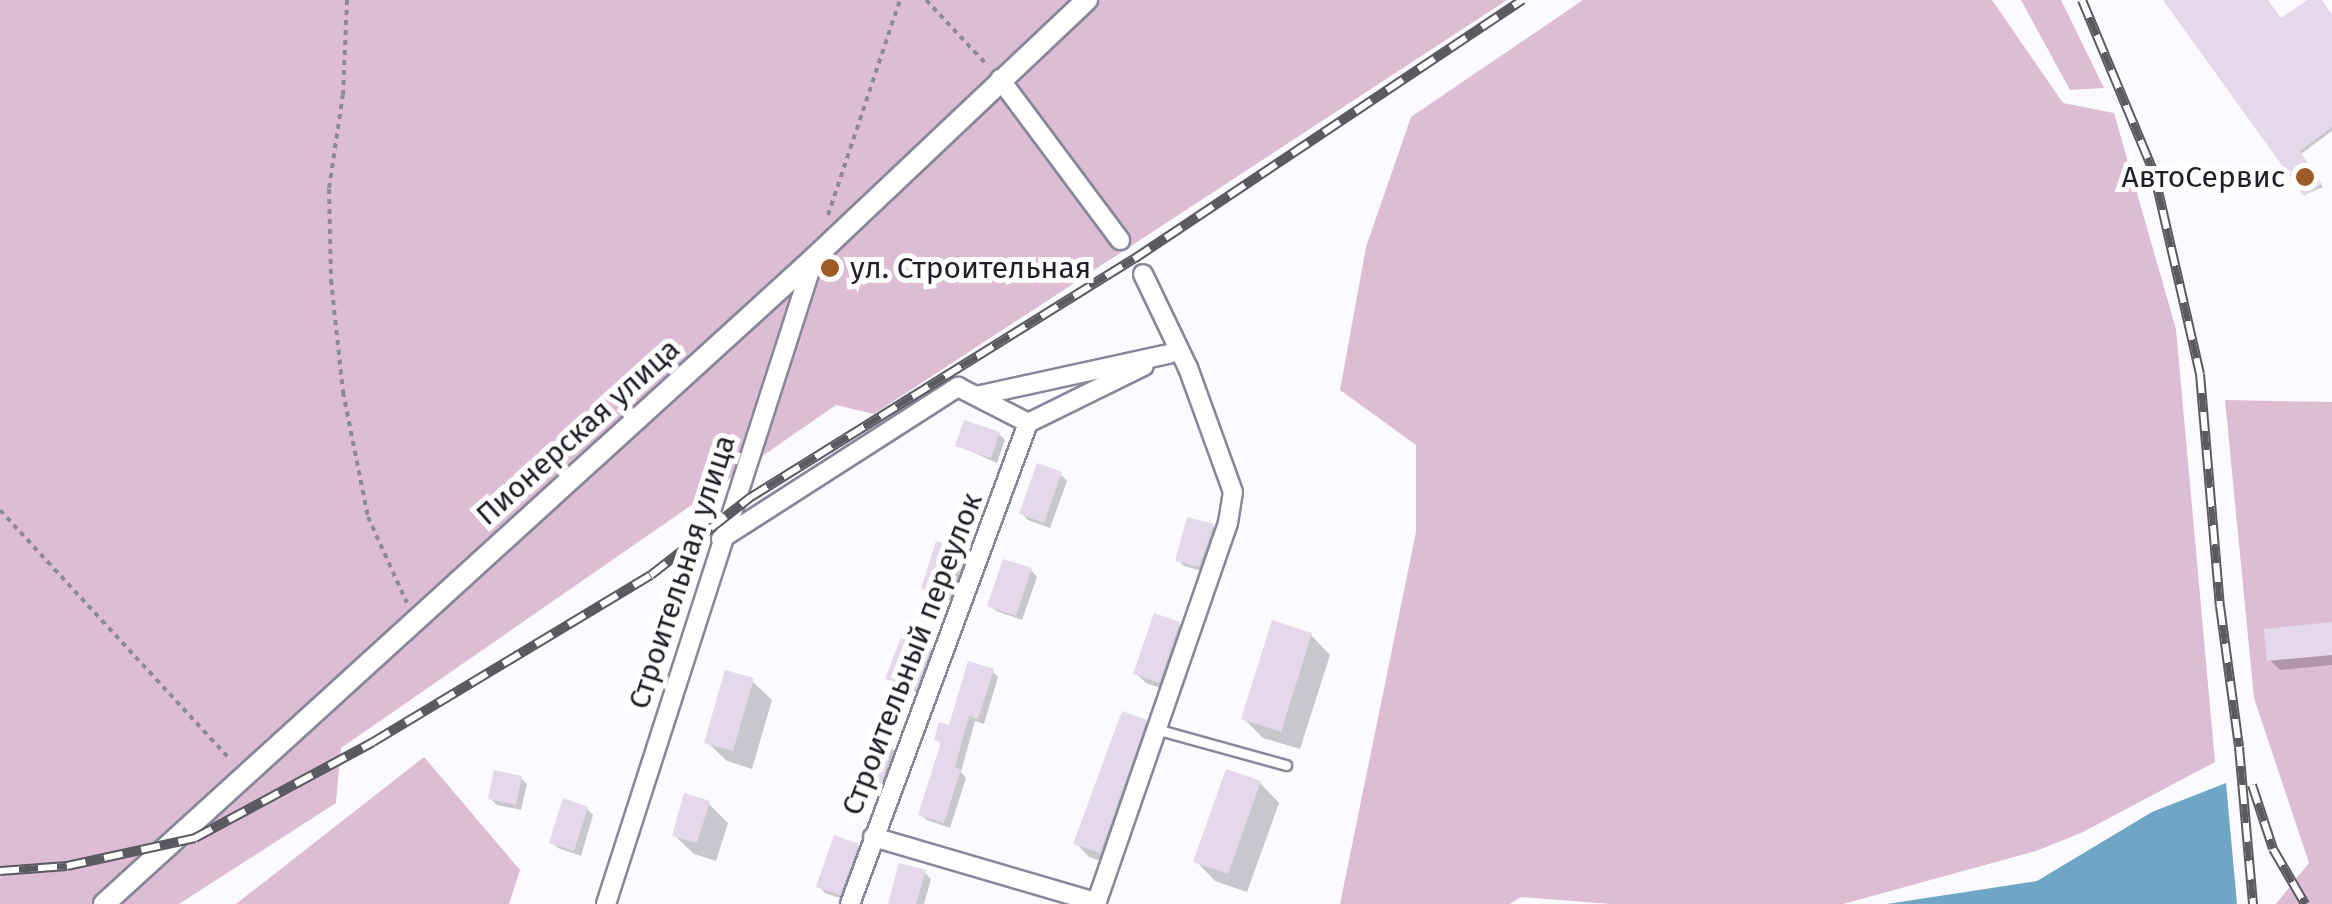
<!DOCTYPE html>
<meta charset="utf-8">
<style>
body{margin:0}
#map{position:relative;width:2332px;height:904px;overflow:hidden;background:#fafaff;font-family:"Fira Sans",sans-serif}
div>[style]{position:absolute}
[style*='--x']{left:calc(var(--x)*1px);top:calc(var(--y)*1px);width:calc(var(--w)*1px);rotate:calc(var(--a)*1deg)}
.green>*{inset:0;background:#ddbdd3}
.water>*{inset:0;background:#6fa6c6}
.shadow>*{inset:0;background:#0003}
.building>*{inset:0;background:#e4d8eb}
.path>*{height:4px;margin-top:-2px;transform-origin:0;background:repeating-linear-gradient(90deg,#8c8b92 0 5px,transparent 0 10px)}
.roads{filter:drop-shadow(2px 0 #87879a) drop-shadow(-2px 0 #87879a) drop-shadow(0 2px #87879a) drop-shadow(0 -2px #87879a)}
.service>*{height:9px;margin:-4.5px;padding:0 4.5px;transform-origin:4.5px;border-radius:4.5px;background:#fff}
.minor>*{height:18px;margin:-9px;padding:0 9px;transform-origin:9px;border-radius:9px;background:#fff}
.tertiary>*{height:20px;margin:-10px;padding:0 10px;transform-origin:10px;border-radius:10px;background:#fff}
.rail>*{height:10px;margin-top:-5px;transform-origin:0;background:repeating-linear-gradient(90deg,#fff 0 19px,#5b5a61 0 38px);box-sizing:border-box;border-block:2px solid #5b5a61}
.dots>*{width:28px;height:28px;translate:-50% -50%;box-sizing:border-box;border:5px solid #fff;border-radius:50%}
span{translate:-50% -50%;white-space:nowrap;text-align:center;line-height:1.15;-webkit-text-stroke:10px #fff;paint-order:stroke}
.poi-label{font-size:30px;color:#201f27}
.right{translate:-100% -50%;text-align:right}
.left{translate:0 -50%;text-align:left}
.street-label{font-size:30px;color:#201f27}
</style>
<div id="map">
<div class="green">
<i style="clip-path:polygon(0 0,1507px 0,874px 414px,836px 405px,341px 748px,336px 803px,179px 904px,0 904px)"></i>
<i style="clip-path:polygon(1583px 0,1992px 0,2063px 103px,2114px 113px,2176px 329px,2215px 762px,2081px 833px,2036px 851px,1843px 904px,1611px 904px,1521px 897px,1510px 904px,1340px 904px,1416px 532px,1416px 445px,1340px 390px,1366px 247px,1411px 117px)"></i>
<i style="clip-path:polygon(2021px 0,2061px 0,2104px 88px,2070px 90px)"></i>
<i style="clip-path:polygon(2225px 400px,2332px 402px,2332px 904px,2276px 904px,2309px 863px,2254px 698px)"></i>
<i style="clip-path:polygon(424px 757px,520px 870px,509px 904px,236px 904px)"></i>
</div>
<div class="water">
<i style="clip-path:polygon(2226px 783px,2237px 904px,1887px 904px,2037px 881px,2152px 812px)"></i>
</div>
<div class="shadow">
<i style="clip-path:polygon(2166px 0,2266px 0,2282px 20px,2312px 0,2320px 0,2332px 17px,2332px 131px,2301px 154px,2323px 187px,2306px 194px)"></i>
<i style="clip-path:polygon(999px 434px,1005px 440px,997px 463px,957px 445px)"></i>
<i style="clip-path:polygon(1061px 475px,1067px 481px,1050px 528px,1028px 520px,1022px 514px)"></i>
<i style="clip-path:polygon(1213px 526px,1219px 532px,1206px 572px,1184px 566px,1178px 560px)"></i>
<i style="clip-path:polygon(960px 550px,966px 556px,953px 601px,930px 594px,924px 588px)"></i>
<i style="clip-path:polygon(1031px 570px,1037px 577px,1022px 620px,996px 611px,990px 605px)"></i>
<i style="clip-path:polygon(1179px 624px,1189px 634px,1169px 691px,1146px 683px,1136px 673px)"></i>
<i style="clip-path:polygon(2332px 625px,2332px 665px,2280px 670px,2270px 660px)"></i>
<i style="clip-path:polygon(1311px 635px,1330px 655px,1300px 749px,1263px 738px,1243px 718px)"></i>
<i style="clip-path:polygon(930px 651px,936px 657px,922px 695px,888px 678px)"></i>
<i style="clip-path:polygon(992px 671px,998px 677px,984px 724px,975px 721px,961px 772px,966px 778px,950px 828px,927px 820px,920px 814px,942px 745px,937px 739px,950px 728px)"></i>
<i style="clip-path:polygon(752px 681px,772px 700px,752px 769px,727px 761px,707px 742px)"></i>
<i style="clip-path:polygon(1145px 722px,1159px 736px,1114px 865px,1089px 857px,1076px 843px)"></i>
<i style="clip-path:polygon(892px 748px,898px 755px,887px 787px,862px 779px,862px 783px,858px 779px)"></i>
<i style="clip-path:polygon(521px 778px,527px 784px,521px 810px,497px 805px,490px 798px)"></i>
<i style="clip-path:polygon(1260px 783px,1279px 803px,1247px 892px,1215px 881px,1196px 861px)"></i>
<i style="clip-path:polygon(708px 803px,728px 823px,716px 861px,694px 854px,674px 835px)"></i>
<i style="clip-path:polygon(587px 809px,593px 815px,581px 856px,558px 848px,552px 842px)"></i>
<i style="clip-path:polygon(858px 846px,864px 852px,846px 900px,825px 893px,819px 886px)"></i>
<i style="clip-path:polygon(925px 873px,931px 879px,924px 904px,890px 904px)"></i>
</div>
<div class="building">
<i style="clip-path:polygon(2163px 0,2268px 0,2281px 18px,2307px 0,2322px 0,2332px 15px,2332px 127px,2300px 151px,2322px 184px,2304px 196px)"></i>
<i style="clip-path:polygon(964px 420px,1000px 432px,991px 458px,955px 446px)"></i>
<i style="clip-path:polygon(1037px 463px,1062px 472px,1044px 523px,1019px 514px)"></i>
<i style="clip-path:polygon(1187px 517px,1214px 524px,1199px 567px,1175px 561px)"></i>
<i style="clip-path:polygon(936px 541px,961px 548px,947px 596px,921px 589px)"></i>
<i style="clip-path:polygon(1003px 559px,1032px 568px,1016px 616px,987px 606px)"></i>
<i style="clip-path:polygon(1154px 613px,1180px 622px,1159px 683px,1133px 674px)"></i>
<i style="clip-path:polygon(1272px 620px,1312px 633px,1281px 732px,1241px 719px)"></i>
<i style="clip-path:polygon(2332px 622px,2332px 655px,2267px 661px,2264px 629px)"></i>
<i style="clip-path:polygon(901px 637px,931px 649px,916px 690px,885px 679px)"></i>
<i style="clip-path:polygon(968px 661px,994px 669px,978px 719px,969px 716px,955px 767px,961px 769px,944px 823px,918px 815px,941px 742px,934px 740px,939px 722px,949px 725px)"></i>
<i style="clip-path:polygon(725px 670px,754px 678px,733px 751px,704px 743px)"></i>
<i style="clip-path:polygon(1122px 711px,1147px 720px,1100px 853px,1073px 844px)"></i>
<i style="clip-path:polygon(868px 738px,893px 746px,880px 788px,855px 780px)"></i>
<i style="clip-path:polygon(1226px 769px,1261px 781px,1228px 874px,1193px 862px)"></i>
<i style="clip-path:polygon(494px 770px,522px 776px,516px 805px,488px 799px)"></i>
<i style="clip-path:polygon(684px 793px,710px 801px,697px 843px,672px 836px)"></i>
<i style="clip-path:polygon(563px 798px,588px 807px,574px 851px,549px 843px)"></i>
<i style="clip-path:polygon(834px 835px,859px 844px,840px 895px,816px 887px)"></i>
<i style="clip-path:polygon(899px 863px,926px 870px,916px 904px,888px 904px)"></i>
</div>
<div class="path">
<i style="--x:347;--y:0;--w:94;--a:92.4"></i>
<i style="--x:343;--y:94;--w:96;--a:98.4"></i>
<i style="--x:329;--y:189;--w:91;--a:88.7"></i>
<i style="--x:331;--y:280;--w:113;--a:83.9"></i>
<i style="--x:343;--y:392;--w:127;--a:78.7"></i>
<i style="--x:368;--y:517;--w:94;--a:65.6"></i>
<i style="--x:926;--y:0;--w:88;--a:46.8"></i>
<i style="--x:828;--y:215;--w:227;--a:-71.5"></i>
<i style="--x:0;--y:510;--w:340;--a:47.3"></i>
</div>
<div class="roads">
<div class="service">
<i style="--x:1156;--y:729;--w:135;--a:15.5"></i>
</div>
<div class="minor">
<i style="--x:1000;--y:79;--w:201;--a:53.3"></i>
<i style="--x:976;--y:396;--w:198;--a:-12.3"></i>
<i style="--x:1028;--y:423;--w:129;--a:-26.2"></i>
<i style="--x:721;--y:539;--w:282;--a:-32.7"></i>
<i style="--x:958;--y:387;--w:79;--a:27.2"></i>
<i style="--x:873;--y:837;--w:232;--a:16.3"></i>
<i style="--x:606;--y:904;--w:679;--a:-72.15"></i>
<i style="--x:850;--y:904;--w:513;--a:-69.69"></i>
<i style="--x:1096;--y:904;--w:403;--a:-70.9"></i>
<i style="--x:1228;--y:523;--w:31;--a:-81"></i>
<i style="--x:1233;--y:492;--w:132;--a:-109.9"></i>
<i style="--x:1188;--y:368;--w:104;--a:-115.6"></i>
</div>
<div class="tertiary">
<i style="--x:104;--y:904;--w:960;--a:-42.3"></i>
<i style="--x:814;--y:258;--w:376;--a:-43.4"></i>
</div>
</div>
<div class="rail">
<i style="--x:2082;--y:0;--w:187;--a:67.4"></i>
<i style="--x:2154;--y:173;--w:206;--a:77.1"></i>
<i style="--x:2200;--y:374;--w:233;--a:85.1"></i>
<i style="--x:2220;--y:606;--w:142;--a:82.3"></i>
<i style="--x:2239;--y:747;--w:158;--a:84.9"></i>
<i style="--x:2252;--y:785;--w:67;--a:71.8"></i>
<i style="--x:2273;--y:849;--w:64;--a:59.8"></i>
<i style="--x:0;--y:871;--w:67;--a:-4.3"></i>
<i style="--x:67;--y:866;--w:131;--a:-12.3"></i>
<i style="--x:195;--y:838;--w:202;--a:-28.3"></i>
<i style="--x:373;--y:742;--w:324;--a:-31"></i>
<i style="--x:651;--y:575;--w:127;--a:-38"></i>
<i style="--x:751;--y:497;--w:451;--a:-31.9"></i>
<i style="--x:1134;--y:259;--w:467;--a:-33.7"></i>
</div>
<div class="dots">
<i style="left:2305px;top:177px;background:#9c5b27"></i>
<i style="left:830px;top:268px;background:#9c5b27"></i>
</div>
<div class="poi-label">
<span class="right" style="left:2285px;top:177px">АвтоСервис</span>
<span class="left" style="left:850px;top:268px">ул. Строительная</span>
</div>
<div class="street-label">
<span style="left:578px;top:432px;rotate:-42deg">Пионерская улица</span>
<span style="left:682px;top:572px;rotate:-72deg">Строительная улица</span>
<span style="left:912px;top:654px;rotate:-69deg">Строительный переулок</span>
</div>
</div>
